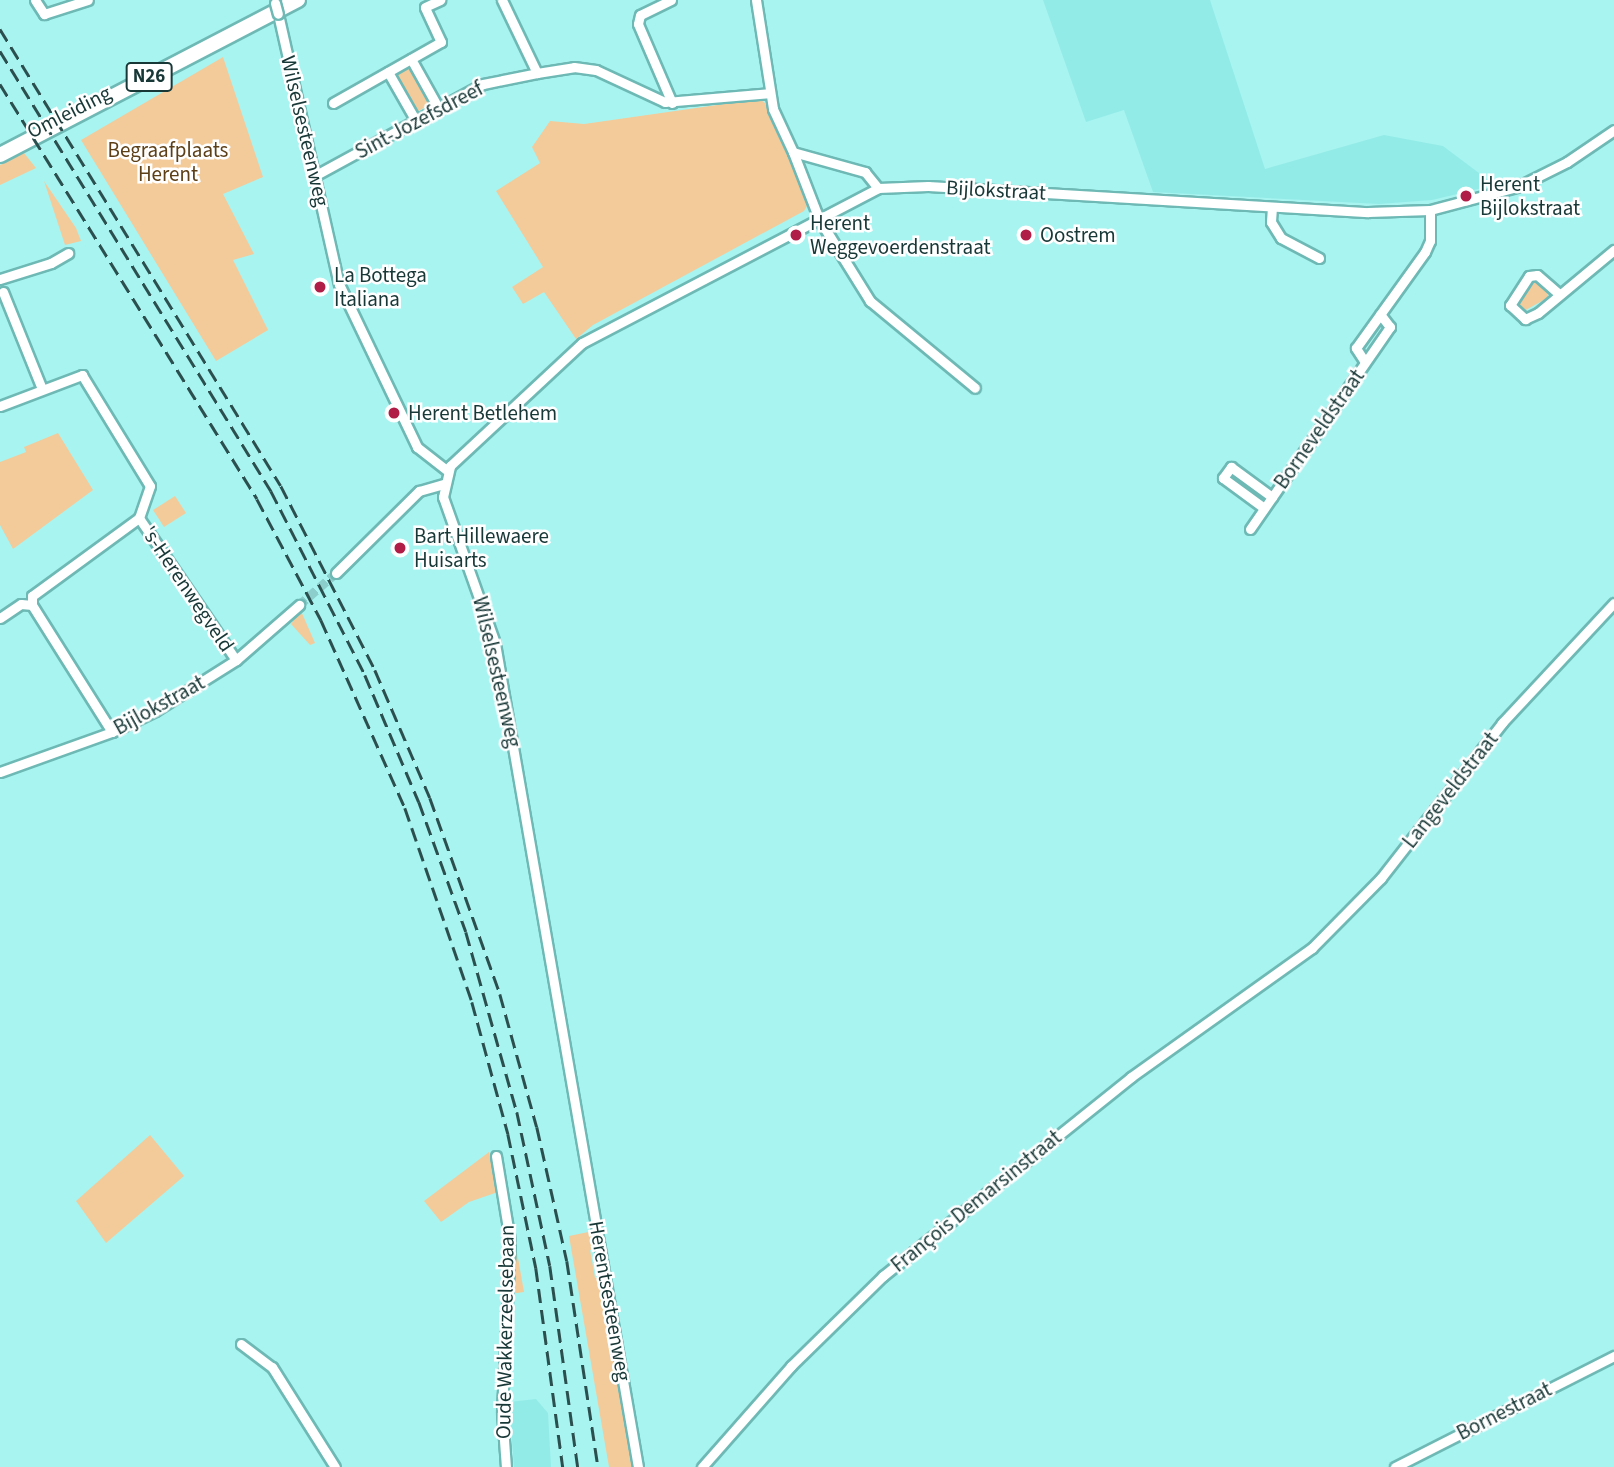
<!DOCTYPE html>
<meta charset="utf-8">
<style>
body{margin:0}
#map{position:relative;width:1614px;height:1467px;overflow:hidden;background:#a8f4f1;font-family:"Source Sans 3",sans-serif}
div>[style]{position:absolute}
[style*='--x']{left:calc(var(--x)*1px);top:calc(var(--y)*1px);width:calc(var(--w)*1px);rotate:calc(var(--a)*1deg)}
.built>*{inset:0;background:#93ebe7}
.green>*{inset:0;background:#f3cb9a}
.street-tunnel>*{height:9px;margin-top:-4.5px;transform-origin:0;background:repeating-linear-gradient(90deg,#8bcecc 0 9px,transparent 0 13.5px)}
.roads{filter:drop-shadow(2px 0 #6eb9b5) drop-shadow(-2px 0 #6eb9b5) drop-shadow(0 2px #6eb9b5) drop-shadow(0 -2px #6eb9b5)}
.street>*{height:9px;margin:-4.5px;padding:0 4.5px;transform-origin:4.5px;border-radius:4.5px;background:#fff}
.primary>*{height:14px;margin:-7px;padding:0 7px;transform-origin:7px;border-radius:7px;background:#fff}
.rail>*{height:2.5px;margin-top:-1.25px;transform-origin:0;background:repeating-linear-gradient(90deg,#2a4f4e 0 14px,transparent 0 21px)}
.bridges{filter:drop-shadow(2px 0 #6eb9b5) drop-shadow(-2px 0 #6eb9b5) drop-shadow(0 2px #6eb9b5) drop-shadow(0 -2px #6eb9b5)}
.street-bridge>*{height:9px;margin:-4.5px;padding:0 4.5px;transform-origin:4.5px;border-radius:4.5px;background:#fff}
.dots>*{width:19px;height:19px;translate:-50% -50%;box-sizing:border-box;border:4px solid #fff;border-radius:50%}
span{translate:-50% -50%;white-space:nowrap;text-align:center;line-height:1.15;-webkit-text-stroke:5px #fff;paint-order:stroke}
.shield-label span{padding:2px 5px;background:#fff;border:2px solid;border-radius:5px;-webkit-text-stroke-width:0}
.shield-label{font-size:19px;color:#183837;font-weight:700}
.street-label{font-size:21px;color:#183837}
.park-label{font-size:21px;color:#5d4018}
.poi-label{font-size:21px;color:#183837}
.left{translate:0 -50%;text-align:left}
</style>
<div id="map">
<div class="built">
<i style="clip-path:polygon(1043px 0,1210px 0,1265px 169px,1384px 135px,1443px 146px,1495px 185px,1432px 200px,1379px 204px,1153px 192px,1124px 110px,1086px 122px)"></i>
<i style="clip-path:polygon(536px 1399px,548px 1413px,551px 1467px,514px 1467px,509px 1402px)"></i>
</div>
<div class="green">
<i style="clip-path:polygon(223px 57px,263px 177px,223px 194px,254px 254px,233px 260px,268px 330px,216px 361px,81px 140px)"></i>
<i style="clip-path:polygon(409px 63px,432px 103px,415px 113px,393px 72px)"></i>
<i style="clip-path:polygon(759px 99px,765px 103px,810px 201px,804px 211px,593px 325px,576px 339px,544px 292px,523px 304px,512px 287px,543px 267px,496px 191px,540px 163px,532px 147px,550px 121px,584px 124px)"></i>
<i style="clip-path:polygon(24px 153px,36px 168px,0 185px,0 165px)"></i>
<i style="clip-path:polygon(44px 181px,76px 228px,81px 241px,65px 245px)"></i>
<i style="clip-path:polygon(1539px 279px,1549px 297px,1524px 311px,1518px 303px,1534px 280px)"></i>
<i style="clip-path:polygon(58px 433px,93px 490px,13px 549px,0 525px,0 462px,26px 452px,24px 447px)"></i>
<i style="clip-path:polygon(175px 496px,186px 513px,164px 527px,153px 510px)"></i>
<i style="clip-path:polygon(301px 611px,315px 643px,310px 645px,291px 624px)"></i>
<i style="clip-path:polygon(150px 1135px,184px 1176px,106px 1243px,76px 1201px)"></i>
<i style="clip-path:polygon(489px 1152px,498px 1192px,469px 1202px,441px 1222px,424px 1201px)"></i>
<i style="clip-path:polygon(593px 1231px,595px 1249px,590px 1250px,595px 1278px,600px 1278px,632px 1467px,609px 1467px,569px 1236px)"></i>
<i style="clip-path:polygon(514px 1235px,524px 1292px,510px 1294px,512px 1236px)"></i>
</div>
<div class="street-tunnel">
<i style="--x:299;--y:605;--w:49;--a:-40.9"></i>
</div>
<div class="roads">
<div class="street">
<i style="--x:35;--y:0;--w:17;--a:57"></i>
<i style="--x:44;--y:14;--w:46;--a:-17.7"></i>
<i style="--x:502;--y:0;--w:81;--a:64.4"></i>
<i style="--x:671;--y:0;--w:34;--a:154"></i>
<i style="--x:640;--y:15;--w:9;--a:103"></i>
<i style="--x:638;--y:24;--w:86;--a:66.7"></i>
<i style="--x:756;--y:0;--w:110;--a:81.1"></i>
<i style="--x:773;--y:109;--w:47;--a:65.1"></i>
<i style="--x:793;--y:152;--w:75;--a:15.5"></i>
<i style="--x:865;--y:172;--w:21;--a:51"></i>
<i style="--x:278;--y:14;--w:277;--a:77.3"></i>
<i style="--x:339;--y:284;--w:181;--a:64.4"></i>
<i style="--x:417;--y:447;--w:39;--a:38"></i>
<i style="--x:411;--y:59;--w:57;--a:60.8"></i>
<i style="--x:388;--y:72;--w:56;--a:60.3"></i>
<i style="--x:333;--y:103;--w:124;--a:-29.5"></i>
<i style="--x:441;--y:42;--w:38;--a:-115"></i>
<i style="--x:425;--y:7;--w:17;--a:-25"></i>
<i style="--x:793;--y:152;--w:72;--a:68.8"></i>
<i style="--x:819;--y:219;--w:97;--a:58.1"></i>
<i style="--x:870;--y:301;--w:136;--a:39.6"></i>
<i style="--x:316;--y:175;--w:190;--a:-28.6"></i>
<i style="--x:483;--y:84;--w:55;--a:-11.5"></i>
<i style="--x:537;--y:73;--w:37;--a:-9"></i>
<i style="--x:574;--y:67;--w:22;--a:8"></i>
<i style="--x:596;--y:70;--w:76;--a:24.9"></i>
<i style="--x:665;--y:102;--w:105;--a:-4.9"></i>
<i style="--x:1272;--y:207;--w:15;--a:94"></i>
<i style="--x:1271;--y:222;--w:19;--a:58"></i>
<i style="--x:1281;--y:238;--w:43;--a:27.8"></i>
<i style="--x:0;--y:279;--w:53;--a:-17.4"></i>
<i style="--x:51;--y:263;--w:20;--a:-30"></i>
<i style="--x:3;--y:292;--w:105;--a:68.1"></i>
<i style="--x:1559;--y:294;--w:29;--a:-139"></i>
<i style="--x:1537;--y:275;--w:8;--a:173"></i>
<i style="--x:1529;--y:276;--w:35;--a:123"></i>
<i style="--x:1510;--y:305;--w:21;--a:43"></i>
<i style="--x:1525;--y:319;--w:14;--a:-25"></i>
<i style="--x:1538;--y:313;--w:99;--a:-39.7"></i>
<i style="--x:1365;--y:362;--w:17;--a:-123"></i>
<i style="--x:1356;--y:348;--w:118;--a:-54.3"></i>
<i style="--x:1425;--y:252;--w:12;--a:-66"></i>
<i style="--x:1430;--y:241;--w:31;--a:-90"></i>
<i style="--x:0;--y:406;--w:88;--a:-20.7"></i>
<i style="--x:82;--y:375;--w:130;--a:58.5"></i>
<i style="--x:150;--y:486;--w:34;--a:109"></i>
<i style="--x:139;--y:518;--w:172;--a:55.7"></i>
<i style="--x:1264;--y:508;--w:51;--a:-143.8"></i>
<i style="--x:1223;--y:478;--w:14;--a:-54"></i>
<i style="--x:1231;--y:467;--w:51;--a:36.2"></i>
<i style="--x:1250;--y:529;--w:246;--a:-55.3"></i>
<i style="--x:1390;--y:327;--w:16;--a:-128"></i>
<i style="--x:336;--y:573;--w:117;--a:-44.7"></i>
<i style="--x:419;--y:491;--w:26;--a:-16"></i>
<i style="--x:32;--y:605;--w:9;--a:-90"></i>
<i style="--x:32;--y:596;--w:132;--a:-36.1"></i>
<i style="--x:0;--y:618;--w:25;--a:-34"></i>
<i style="--x:21;--y:604;--w:11;--a:5"></i>
<i style="--x:32;--y:605;--w:150;--a:57.8"></i>
<i style="--x:0;--y:772;--w:119;--a:-19.7"></i>
<i style="--x:112;--y:732;--w:48;--a:-26"></i>
<i style="--x:155;--y:711;--w:96;--a:-32.2"></i>
<i style="--x:236;--y:660;--w:84;--a:-41.1"></i>
<i style="--x:496;--y:1156;--w:86;--a:80.6"></i>
<i style="--x:510;--y:1241;--w:172;--a:92.7"></i>
<i style="--x:502;--y:1413;--w:54;--a:85.8"></i>
<i style="--x:241;--y:1344;--w:39;--a:37"></i>
<i style="--x:272;--y:1367;--w:118;--a:57.8"></i>
<i style="--x:638;--y:1467;--w:836;--a:-99.85"></i>
<i style="--x:495;--y:643;--w:155;--a:-109.6"></i>
<i style="--x:443;--y:497;--w:32;--a:-77"></i>
<i style="--x:450;--y:466;--w:180;--a:-43"></i>
<i style="--x:582;--y:343;--w:334;--a:-27.6"></i>
<i style="--x:878;--y:188;--w:50;--a:-2.3"></i>
<i style="--x:928;--y:186;--w:441;--a:3.4"></i>
<i style="--x:1368;--y:212;--w:62;--a:-1.8"></i>
<i style="--x:1430;--y:210;--w:90;--a:-14.8"></i>
<i style="--x:1517;--y:187;--w:56;--a:-26.6"></i>
<i style="--x:1567;--y:162;--w:57;--a:-34.2"></i>
<i style="--x:702;--y:1467;--w:135;--a:-48.6"></i>
<i style="--x:791;--y:1366;--w:129;--a:-44.4"></i>
<i style="--x:883;--y:1276;--w:318;--a:-38.7"></i>
<i style="--x:1131;--y:1077;--w:222;--a:-35.5"></i>
<i style="--x:1312;--y:948;--w:98;--a:-45.4"></i>
<i style="--x:1381;--y:878;--w:197;--a:-52"></i>
<i style="--x:1502;--y:723;--w:164;--a:-47"></i>
<i style="--x:1395;--y:1467;--w:246;--a:-26.9"></i>
</div>
<div class="primary">
<i style="--x:0;--y:155;--w:336;--a:-27.5"></i>
</div>
</div>
<div class="rail">
<i style="--x:0;--y:29;--w:536;--a:58.41"></i>
<i style="--x:281;--y:486;--w:207;--a:62.9"></i>
<i style="--x:375;--y:670;--w:139;--a:66.7"></i>
<i style="--x:430;--y:798;--w:208;--a:70.3"></i>
<i style="--x:500;--y:994;--w:138;--a:74.5"></i>
<i style="--x:537;--y:1127;--w:137;--a:77.4"></i>
<i style="--x:567;--y:1261;--w:208;--a:81.4"></i>
<i style="--x:0;--y:51;--w:517;--a:58.37"></i>
<i style="--x:271;--y:491;--w:207;--a:62.9"></i>
<i style="--x:365;--y:675;--w:138;--a:67"></i>
<i style="--x:419;--y:802;--w:138;--a:70.1"></i>
<i style="--x:466;--y:932;--w:187;--a:74.2"></i>
<i style="--x:517;--y:1112;--w:157;--a:77.9"></i>
<i style="--x:550;--y:1266;--w:203;--a:82.1"></i>
<i style="--x:0;--y:84;--w:488;--a:58.2"></i>
<i style="--x:257;--y:499;--w:137;--a:62.1"></i>
<i style="--x:321;--y:620;--w:206;--a:65.9"></i>
<i style="--x:405;--y:808;--w:205;--a:70.9"></i>
<i style="--x:472;--y:1002;--w:137;--a:74.7"></i>
<i style="--x:508;--y:1134;--w:137;--a:78.2"></i>
<i style="--x:536;--y:1268;--w:201;--a:82.3"></i>
</div>
<div class="bridges">
<div class="street-bridge">
<i style="--x:275;--y:3;--w:11;--a:75"></i>
</div>
</div>
<div class="dots">
<i style="left:1466px;top:196px;background:#b01d46"></i>
<i style="left:796px;top:235px;background:#b01d46"></i>
<i style="left:1026px;top:235px;background:#b01d46"></i>
<i style="left:320px;top:287px;background:#b01d46"></i>
<i style="left:394px;top:413px;background:#b01d46"></i>
<i style="left:400px;top:548px;background:#b01d46"></i>
</div>
<div class="shield-label">
<span style="left:149px;top:77px">N26</span>
</div>
<div class="street-label">
<span style="left:69px;top:112px;rotate:-27deg">Omleiding</span>
<span style="left:419px;top:120px;rotate:-28deg">Sint-Jozefsdreef</span>
<span style="left:305px;top:131px;rotate:77deg">Wilselsesteenweg</span>
<span style="left:996px;top:190px;rotate:3deg">Bijlokstraat</span>
<span style="left:1319px;top:429px;rotate:-55deg">Borneveldstraat</span>
<span style="left:188px;top:589px;rotate:56deg">'s-Herenwegveld</span>
<span style="left:497px;top:672px;rotate:77deg">Wilselsesteenweg</span>
<span style="left:159px;top:705px;rotate:-29deg">Bijlokstraat</span>
<span style="left:1450px;top:790px;rotate:-52deg">Langeveldstraat</span>
<span style="left:976px;top:1201px;rotate:-39deg">François Demarsinstraat</span>
<span style="left:610px;top:1301px;rotate:80deg">Herentsesteenweg</span>
<span style="left:505px;top:1332px;rotate:-89deg">Oude Wakkerzeelsebaan</span>
<span style="left:1504px;top:1411px;rotate:-27deg">Bornestraat</span>
</div>
<div class="park-label">
<span style="left:168px;top:162px">Begraafplaats<br>Herent</span>
</div>
<div class="poi-label">
<span class="left" style="left:1480px;top:196px">Herent<br>Bijlokstraat</span>
<span class="left" style="left:810px;top:235px">Herent<br>Weggevoerdenstraat</span>
<span class="left" style="left:1040px;top:235px">Oostrem</span>
<span class="left" style="left:334px;top:287px">La Bottega<br>Italiana</span>
<span class="left" style="left:408px;top:413px">Herent Betlehem</span>
<span class="left" style="left:414px;top:548px">Bart Hillewaere<br>Huisarts</span>
</div>
</div>
